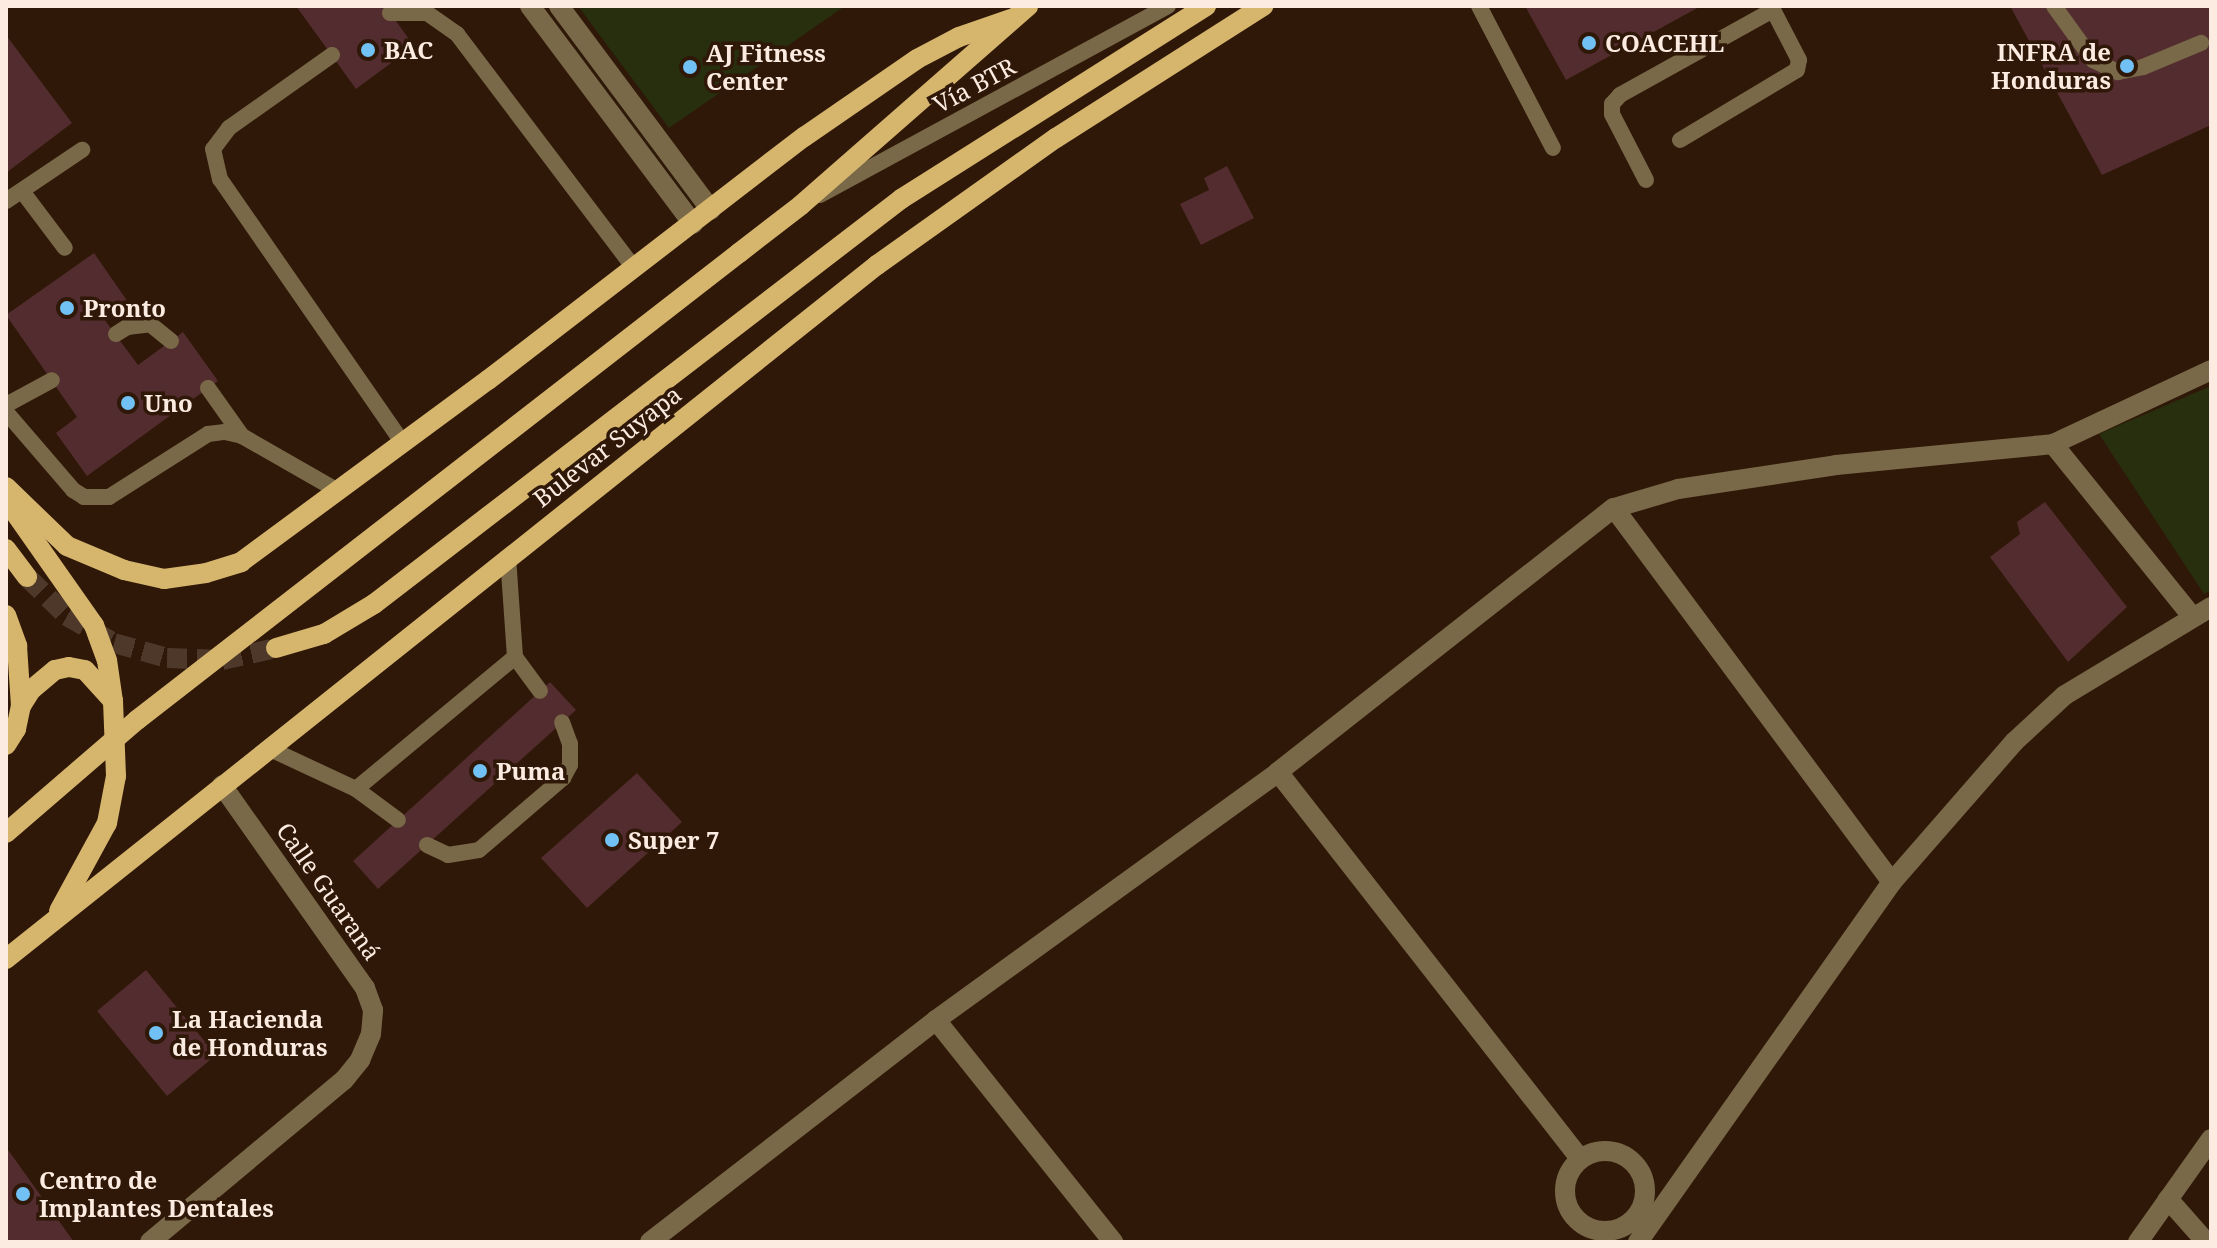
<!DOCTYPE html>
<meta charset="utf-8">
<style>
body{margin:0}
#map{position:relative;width:2217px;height:1248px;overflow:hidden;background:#2f1808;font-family:"Noto Serif",serif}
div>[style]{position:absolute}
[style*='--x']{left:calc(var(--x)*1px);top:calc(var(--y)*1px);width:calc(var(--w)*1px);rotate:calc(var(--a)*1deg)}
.green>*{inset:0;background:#282f0e}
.building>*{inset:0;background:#522c2e}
.primary-tunnel>*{height:20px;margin-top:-10px;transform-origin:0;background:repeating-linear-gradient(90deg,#4e3829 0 20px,transparent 0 30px)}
.lane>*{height:16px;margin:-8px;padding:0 8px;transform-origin:8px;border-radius:8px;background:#796948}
.street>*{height:20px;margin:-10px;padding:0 10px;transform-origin:10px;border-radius:10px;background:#796948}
.street>.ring{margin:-10px;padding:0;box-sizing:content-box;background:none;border:20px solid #796948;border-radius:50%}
.primary>*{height:20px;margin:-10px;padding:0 10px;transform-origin:10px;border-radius:10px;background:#d6b56d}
.primary-bridge>*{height:20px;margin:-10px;padding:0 10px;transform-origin:10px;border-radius:10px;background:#d6b56d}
.dots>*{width:22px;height:22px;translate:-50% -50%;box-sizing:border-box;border:4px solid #2f1808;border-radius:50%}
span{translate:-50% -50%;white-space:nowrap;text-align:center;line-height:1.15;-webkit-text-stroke:7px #2f1808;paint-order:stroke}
.poi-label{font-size:24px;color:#fcebe1;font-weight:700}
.left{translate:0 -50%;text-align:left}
.right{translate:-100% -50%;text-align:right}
.street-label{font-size:24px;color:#fcebe1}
.frame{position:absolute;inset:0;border:8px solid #fcebe1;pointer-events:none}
</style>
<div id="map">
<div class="green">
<i style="clip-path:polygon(578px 6px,845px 6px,669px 128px)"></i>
<i style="clip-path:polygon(2211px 386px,2211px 590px,2204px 594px,2099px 434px)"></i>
</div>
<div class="building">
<i style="clip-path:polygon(296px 6px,385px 6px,414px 46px,356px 89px)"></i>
<i style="clip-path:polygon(1525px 6px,1701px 6px,1566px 80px)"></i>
<i style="clip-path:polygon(2010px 6px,2211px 6px,2211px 125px,2102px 175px)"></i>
<i style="clip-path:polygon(6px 35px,72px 123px,6px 173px)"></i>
<i style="clip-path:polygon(1227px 166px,1254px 218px,1201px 245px,1180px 204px,1209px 190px,1204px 178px)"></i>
<i style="clip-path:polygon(94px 253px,128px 302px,104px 319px,138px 365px,183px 332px,218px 381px,87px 476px,56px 433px,77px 417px,6px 315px)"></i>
<i style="clip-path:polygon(2045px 502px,2127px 607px,2068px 662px,1990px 557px,2020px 534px,2017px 522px)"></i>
<i style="clip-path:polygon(550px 682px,576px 710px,378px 889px,353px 861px)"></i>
<i style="clip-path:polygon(637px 773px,682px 822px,587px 908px,541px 858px)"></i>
<i style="clip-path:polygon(146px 970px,216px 1055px,167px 1096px,97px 1011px)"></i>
<i style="clip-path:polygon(6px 1147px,74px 1242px,6px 1242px)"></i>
</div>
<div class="primary-tunnel">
<i style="--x:27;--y:577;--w:56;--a:44.3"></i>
<i style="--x:67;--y:616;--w:54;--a:29.9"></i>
<i style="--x:114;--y:643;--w:55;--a:15.8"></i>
<i style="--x:167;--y:658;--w:55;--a:2.1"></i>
<i style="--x:222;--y:660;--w:55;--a:-12.5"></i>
</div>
<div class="lane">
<i style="--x:1479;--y:6;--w:160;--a:62.5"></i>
<i style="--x:2054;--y:6;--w:67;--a:54.2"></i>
<i style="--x:2093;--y:60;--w:28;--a:26"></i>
<i style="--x:2118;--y:72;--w:25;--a:-11"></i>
<i style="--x:2143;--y:67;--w:63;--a:-22.5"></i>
<i style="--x:390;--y:13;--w:37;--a:0"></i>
<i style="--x:427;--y:13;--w:37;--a:35"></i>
<i style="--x:457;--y:34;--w:293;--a:52.9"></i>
<i style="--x:332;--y:55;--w:126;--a:144.7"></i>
<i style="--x:229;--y:128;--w:26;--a:127"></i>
<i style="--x:213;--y:149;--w:31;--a:77"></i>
<i style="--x:220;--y:179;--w:321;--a:55.3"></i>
<i style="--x:1680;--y:140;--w:136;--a:-30.9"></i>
<i style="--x:1797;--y:70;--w:10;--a:-79"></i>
<i style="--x:1799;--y:60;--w:61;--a:-117.4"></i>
<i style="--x:1646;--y:180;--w:74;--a:-117.3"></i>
<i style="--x:1612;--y:114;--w:10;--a:-90"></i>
<i style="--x:1612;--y:104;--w:12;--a:-48"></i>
<i style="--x:1620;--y:95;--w:175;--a:-29.1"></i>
<i style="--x:22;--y:191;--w:71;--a:53"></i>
<i style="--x:820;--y:195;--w:396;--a:-28.5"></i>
<i style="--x:6;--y:201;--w:92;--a:-33.9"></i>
<i style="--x:116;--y:334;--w:13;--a:-32"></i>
<i style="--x:127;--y:327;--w:23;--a:-7"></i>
<i style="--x:150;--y:324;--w:27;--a:39"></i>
<i style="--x:208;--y:388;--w:59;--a:54.7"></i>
<i style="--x:6;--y:405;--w:52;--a:-28.5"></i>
<i style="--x:6;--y:412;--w:103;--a:49.3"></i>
<i style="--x:73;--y:490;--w:13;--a:32"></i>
<i style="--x:84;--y:497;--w:25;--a:0"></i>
<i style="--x:109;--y:497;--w:117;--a:-32.5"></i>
<i style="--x:208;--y:434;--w:17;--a:-7"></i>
<i style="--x:225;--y:432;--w:17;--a:13"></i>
<i style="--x:242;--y:436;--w:111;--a:29.8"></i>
<i style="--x:515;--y:657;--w:42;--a:53.7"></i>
<i style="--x:268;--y:748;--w:97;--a:25"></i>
<i style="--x:356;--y:789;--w:207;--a:-39.7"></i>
<i style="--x:515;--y:657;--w:99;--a:-94"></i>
<i style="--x:356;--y:789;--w:52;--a:36.4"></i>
<i style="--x:427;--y:845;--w:23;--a:25"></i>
<i style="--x:448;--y:855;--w:31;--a:-9"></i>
<i style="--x:479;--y:850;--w:111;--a:-40.6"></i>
<i style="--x:563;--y:778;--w:15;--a:-62"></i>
<i style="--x:570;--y:765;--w:21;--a:-90"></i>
<i style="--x:570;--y:744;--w:23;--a:-110"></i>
</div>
<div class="street">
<i style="--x:530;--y:6;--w:272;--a:53.2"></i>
<i style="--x:559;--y:6;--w:254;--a:53.3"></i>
<i style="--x:2053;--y:444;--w:221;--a:51.1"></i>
<i style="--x:1614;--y:508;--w:466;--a:53.4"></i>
<i style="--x:1278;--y:772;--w:491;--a:52"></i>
<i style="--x:936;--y:1020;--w:284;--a:51.4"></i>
<i class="ring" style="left:1565px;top:1151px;width:60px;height:60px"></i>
<i style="--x:2168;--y:1199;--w:57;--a:48.5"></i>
<i style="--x:150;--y:1242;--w:253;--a:-39.9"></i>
<i style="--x:344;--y:1080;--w:26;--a:-51"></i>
<i style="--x:360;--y:1060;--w:28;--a:-67"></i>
<i style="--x:371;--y:1034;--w:24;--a:-85"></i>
<i style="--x:373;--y:1010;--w:23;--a:-110"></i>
<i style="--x:365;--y:988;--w:248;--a:-125.2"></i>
<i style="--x:650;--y:1242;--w:362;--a:-37.8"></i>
<i style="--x:936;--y:1020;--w:422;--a:-35.9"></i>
<i style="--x:1278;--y:772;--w:427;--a:-38.2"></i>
<i style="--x:1614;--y:508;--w:67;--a:-16.5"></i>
<i style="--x:1678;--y:489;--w:160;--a:-8.6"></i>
<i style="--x:1836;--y:465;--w:218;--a:-5.5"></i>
<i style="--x:2053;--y:444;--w:174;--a:-25.1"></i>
<i style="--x:1638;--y:1242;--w:441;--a:-54.8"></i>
<i style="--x:1892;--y:882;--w:186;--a:-48.9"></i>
<i style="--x:2014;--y:742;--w:69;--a:-42.7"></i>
<i style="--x:2065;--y:695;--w:170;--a:-31.1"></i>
<i style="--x:2138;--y:1242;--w:126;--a:-54.7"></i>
</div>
<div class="primary">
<i style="--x:739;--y:253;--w:78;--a:-37.7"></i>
<i style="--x:801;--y:205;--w:302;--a:-41.2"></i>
<i style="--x:6;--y:487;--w:85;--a:44"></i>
<i style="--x:67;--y:546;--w:62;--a:22.8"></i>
<i style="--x:124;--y:570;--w:41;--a:12.7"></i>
<i style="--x:164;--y:579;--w:42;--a:-8.1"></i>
<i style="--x:206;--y:573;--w:37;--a:-17"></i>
<i style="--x:241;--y:562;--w:307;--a:-36.4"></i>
<i style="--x:488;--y:380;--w:399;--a:-37.6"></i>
<i style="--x:804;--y:137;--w:137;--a:-34.6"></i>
<i style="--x:917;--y:59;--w:47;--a:-27.6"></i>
<i style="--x:959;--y:37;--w:55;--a:-19.1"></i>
<i style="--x:6;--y:500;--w:153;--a:54.9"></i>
<i style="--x:94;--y:625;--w:37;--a:70"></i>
<i style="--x:107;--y:660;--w:41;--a:81.7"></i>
<i style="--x:113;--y:701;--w:75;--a:87.7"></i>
<i style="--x:116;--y:776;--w:48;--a:100.8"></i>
<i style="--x:107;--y:823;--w:100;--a:118.6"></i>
<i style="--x:6;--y:549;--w:35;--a:53"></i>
<i style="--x:6;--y:615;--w:33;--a:70"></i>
<i style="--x:17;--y:646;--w:60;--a:86.2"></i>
<i style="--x:276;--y:648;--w:50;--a:-16.3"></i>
<i style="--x:324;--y:634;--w:58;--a:-31"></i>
<i style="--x:374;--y:604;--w:665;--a:-37.54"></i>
<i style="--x:901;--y:199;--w:361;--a:-32.3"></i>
<i style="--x:6;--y:745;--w:19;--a:-58"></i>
<i style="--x:16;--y:729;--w:24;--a:-78"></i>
<i style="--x:21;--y:706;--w:19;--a:-58"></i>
<i style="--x:31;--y:690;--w:31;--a:-40"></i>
<i style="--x:55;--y:670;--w:14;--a:-12"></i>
<i style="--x:69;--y:667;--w:16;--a:11"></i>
<i style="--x:85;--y:670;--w:42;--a:47.9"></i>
<i style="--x:6;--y:959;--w:1114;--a:-38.55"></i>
<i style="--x:877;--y:265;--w:219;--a:-35.4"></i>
<i style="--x:1056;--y:138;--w:246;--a:-32.5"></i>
</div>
<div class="primary-bridge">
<i style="--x:6;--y:833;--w:173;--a:-40.8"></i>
<i style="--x:137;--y:720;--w:762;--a:-37.8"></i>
</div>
<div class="dots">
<i style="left:1589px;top:43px;background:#72c1f5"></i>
<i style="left:368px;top:50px;background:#72c1f5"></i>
<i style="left:2127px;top:66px;background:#72c1f5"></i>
<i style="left:690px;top:67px;background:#72c1f5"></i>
<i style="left:67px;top:308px;background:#72c1f5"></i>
<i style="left:128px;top:403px;background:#72c1f5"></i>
<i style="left:480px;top:771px;background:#72c1f5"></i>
<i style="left:612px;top:840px;background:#72c1f5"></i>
<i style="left:156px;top:1033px;background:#72c1f5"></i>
<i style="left:23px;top:1194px;background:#72c1f5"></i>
</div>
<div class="poi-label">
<span class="left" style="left:1605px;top:43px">COACEHL</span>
<span class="left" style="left:384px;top:50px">BAC</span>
<span class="right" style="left:2111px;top:66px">INFRA de<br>Honduras</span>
<span class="left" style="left:706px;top:67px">AJ Fitness<br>Center</span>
<span class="left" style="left:83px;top:308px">Pronto</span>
<span class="left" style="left:144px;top:403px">Uno</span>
<span class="left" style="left:496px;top:771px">Puma</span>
<span class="left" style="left:628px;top:840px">Super 7</span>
<span class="left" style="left:172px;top:1033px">La Hacienda<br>de Honduras</span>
<span class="left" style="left:39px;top:1194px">Centro de<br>Implantes Dentales</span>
</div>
<div class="street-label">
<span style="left:974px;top:85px;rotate:-28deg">Vía BTR</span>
<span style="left:607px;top:446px;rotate:-38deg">Bulevar Suyapa</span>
<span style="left:329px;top:891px;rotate:55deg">Calle Guaraná</span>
</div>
<div class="frame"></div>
</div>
